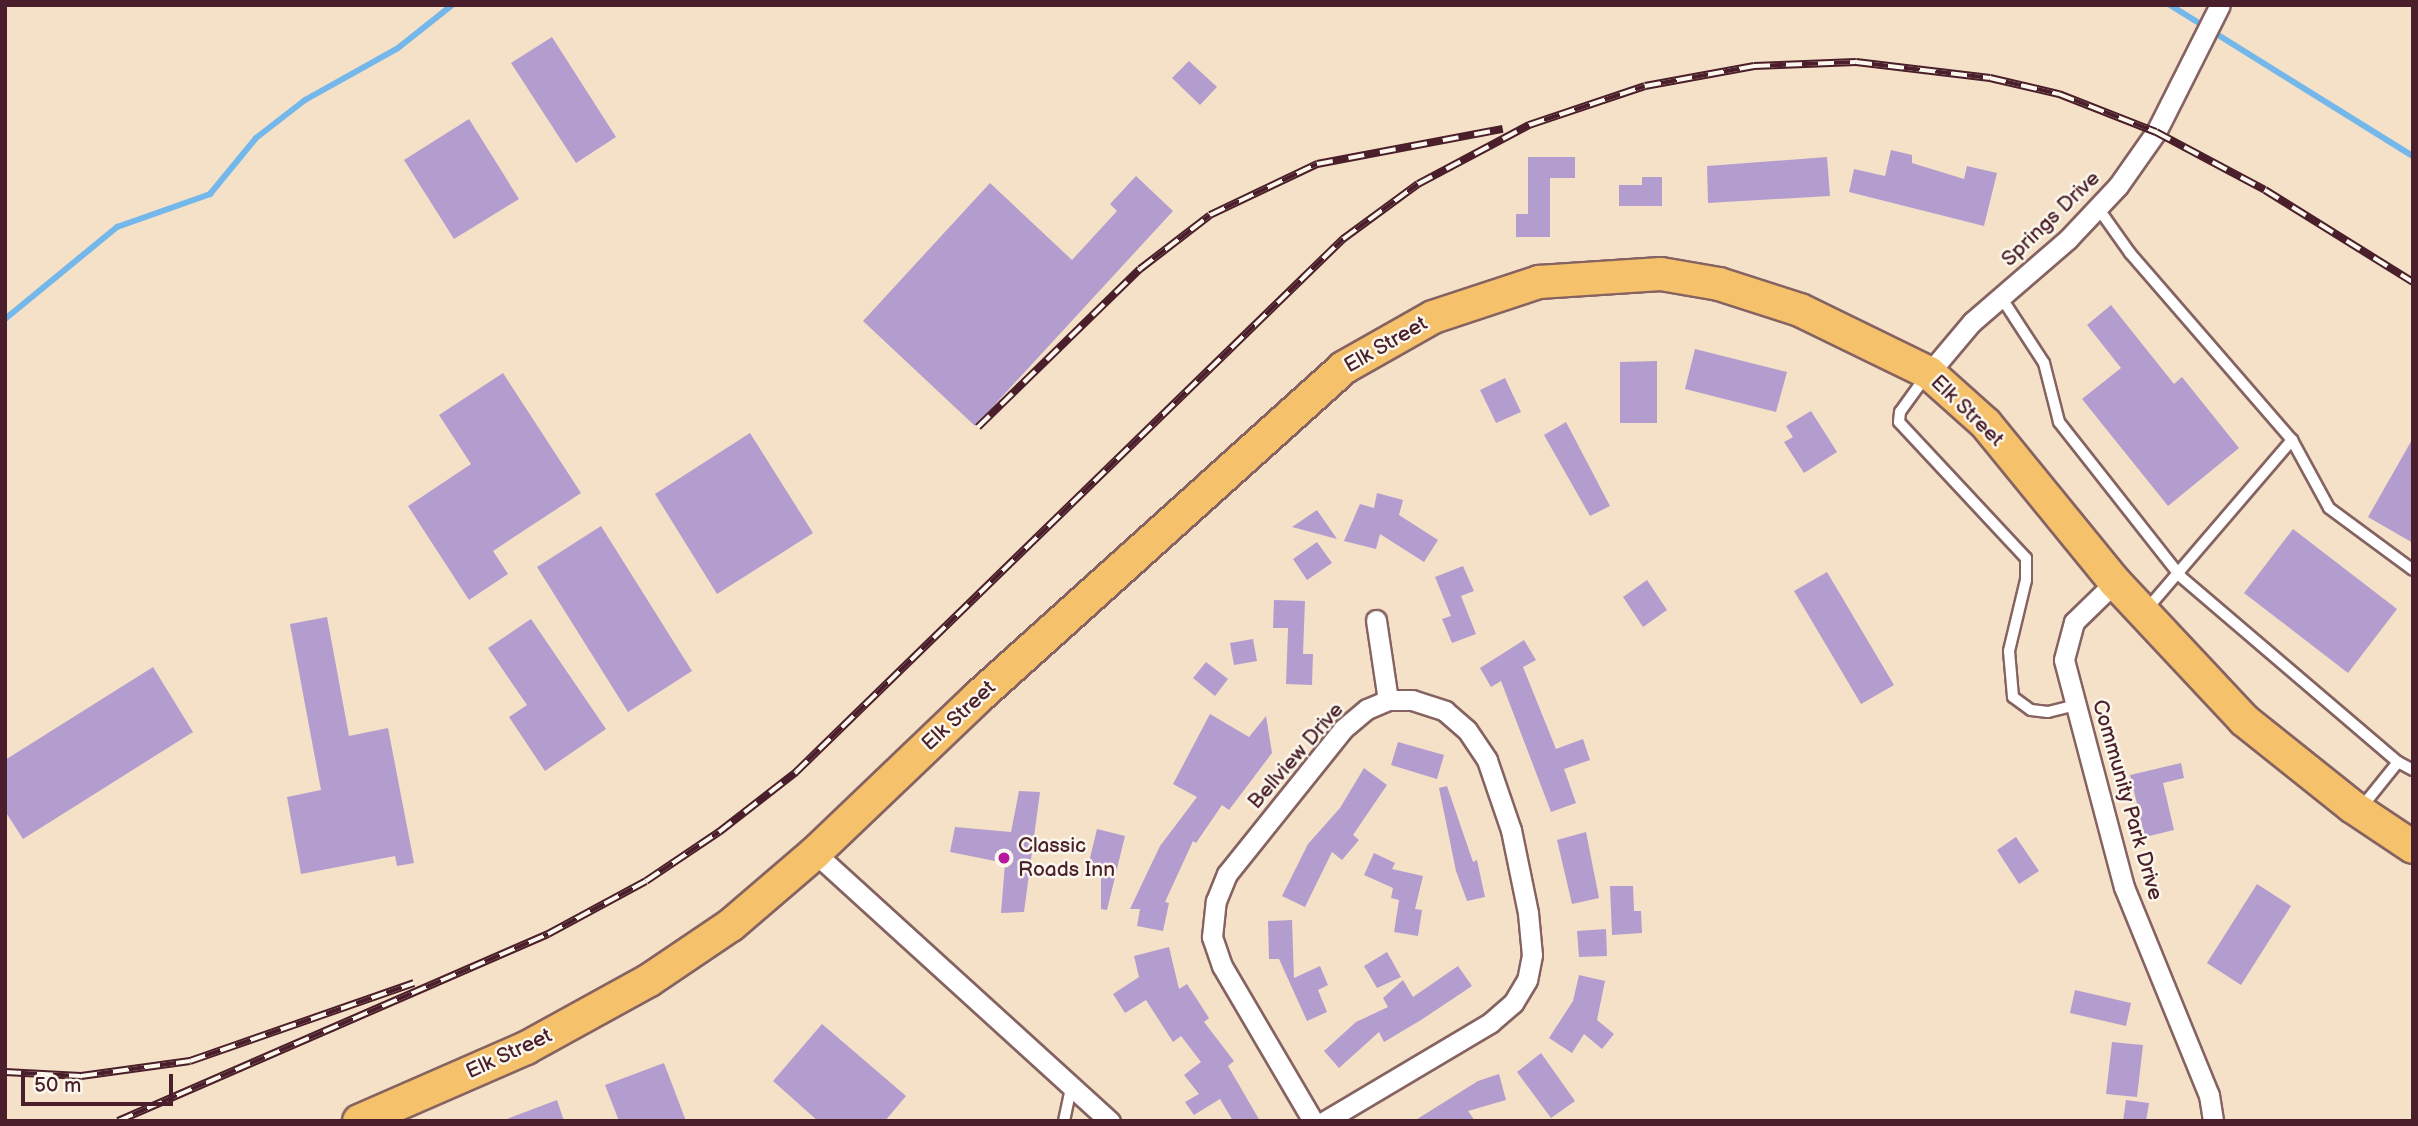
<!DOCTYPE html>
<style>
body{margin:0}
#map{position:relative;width:2418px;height:1126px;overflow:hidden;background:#f5e1c7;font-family:"Balsamiq Sans",sans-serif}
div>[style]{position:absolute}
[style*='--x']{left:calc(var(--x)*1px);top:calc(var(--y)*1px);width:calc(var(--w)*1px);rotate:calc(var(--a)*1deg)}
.stream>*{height:6px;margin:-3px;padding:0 3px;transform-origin:3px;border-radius:3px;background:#74b7ea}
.building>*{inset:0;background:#b39dcf}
.roads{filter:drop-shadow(2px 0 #866362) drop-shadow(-2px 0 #866362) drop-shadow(0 2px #866362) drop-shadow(0 -2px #866362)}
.service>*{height:10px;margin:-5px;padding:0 5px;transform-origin:5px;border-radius:5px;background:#fff}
.minor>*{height:19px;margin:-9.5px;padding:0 9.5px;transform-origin:9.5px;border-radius:9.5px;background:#fff}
.primary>*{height:32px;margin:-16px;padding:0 16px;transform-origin:16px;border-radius:16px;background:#f5c16b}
.rail>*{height:8px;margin-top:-4px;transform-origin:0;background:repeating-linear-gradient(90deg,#fbf7ec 0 16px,#4a1f2b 0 32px);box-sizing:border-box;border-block:2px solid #4a1f2b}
.dots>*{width:19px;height:19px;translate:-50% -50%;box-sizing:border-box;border:4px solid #fbf7ec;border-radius:50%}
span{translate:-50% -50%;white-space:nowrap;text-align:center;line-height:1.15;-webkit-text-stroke:5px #fbf7ec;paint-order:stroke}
.street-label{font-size:21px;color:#4a1f2b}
.poi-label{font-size:21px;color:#4a1f2b}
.left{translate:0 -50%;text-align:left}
.frame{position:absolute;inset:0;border:7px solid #4a1f2b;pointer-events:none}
.scale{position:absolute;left:21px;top:1074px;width:152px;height:32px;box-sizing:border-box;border:4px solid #4a1f2b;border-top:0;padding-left:9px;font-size:21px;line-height:24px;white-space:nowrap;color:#4a1f2b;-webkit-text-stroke:5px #fbf7ec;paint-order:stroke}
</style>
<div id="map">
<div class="stream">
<i style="--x:2170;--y:5;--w:286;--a:31.9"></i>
<i style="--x:5;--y:319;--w:145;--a:-39.4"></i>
<i style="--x:117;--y:227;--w:99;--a:-19.5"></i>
<i style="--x:210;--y:194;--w:72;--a:-50.6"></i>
<i style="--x:256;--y:138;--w:62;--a:-37.8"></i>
<i style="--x:305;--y:100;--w:107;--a:-29.2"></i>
<i style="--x:398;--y:48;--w:69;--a:-38.5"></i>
</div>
<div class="building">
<i style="clip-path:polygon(552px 37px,616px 137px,576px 163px,511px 63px)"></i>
<i style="clip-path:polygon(1189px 61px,1217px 87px,1200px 105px,1172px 78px)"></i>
<i style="clip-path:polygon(469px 119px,519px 199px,454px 239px,404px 160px)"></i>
<i style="clip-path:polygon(1891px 150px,1912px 155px,1912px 163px,1964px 179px,1967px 166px,1997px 173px,1984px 226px,1849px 192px,1854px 169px,1885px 176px)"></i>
<i style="clip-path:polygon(1528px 157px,1575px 157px,1575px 178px,1550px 178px,1550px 237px,1516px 237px,1516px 214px,1528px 214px)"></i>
<i style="clip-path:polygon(1827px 157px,1830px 196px,1708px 203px,1707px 166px)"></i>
<i style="clip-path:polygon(1136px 176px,1173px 211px,975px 426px,863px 321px,990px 183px,1072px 260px,1117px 211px,1110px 204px)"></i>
<i style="clip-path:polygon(1642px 177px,1662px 177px,1662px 206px,1619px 206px,1619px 185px,1642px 185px)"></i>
<i style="clip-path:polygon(2111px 305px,2174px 384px,2182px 377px,2239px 448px,2168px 506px,2082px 399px,2121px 368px,2087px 325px)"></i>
<i style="clip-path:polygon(1695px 349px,1787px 372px,1776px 412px,1685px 389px)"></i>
<i style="clip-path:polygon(1657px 361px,1657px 423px,1620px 423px,1620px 362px)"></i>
<i style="clip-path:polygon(503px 373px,581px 493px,493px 551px,508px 574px,469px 600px,408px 506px,471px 464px,439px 415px)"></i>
<i style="clip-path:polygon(1505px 378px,1521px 412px,1496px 423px,1480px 390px)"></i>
<i style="clip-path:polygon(1811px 411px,1837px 452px,1804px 473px,1784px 442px,1793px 437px,1786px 426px)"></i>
<i style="clip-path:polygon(1566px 422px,1610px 506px,1590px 516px,1544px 435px)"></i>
<i style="clip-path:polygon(750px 433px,813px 533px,717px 594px,655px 494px)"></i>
<i style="clip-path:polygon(2413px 438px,2413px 543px,2368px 517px)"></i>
<i style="clip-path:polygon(1377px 493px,1403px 500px,1399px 515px,1438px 540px,1424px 562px,1380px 534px,1376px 549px,1344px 541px,1360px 504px,1374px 508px)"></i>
<i style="clip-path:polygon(1317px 510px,1337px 539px,1292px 527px)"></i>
<i style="clip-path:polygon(601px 526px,692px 671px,628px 712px,537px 567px)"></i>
<i style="clip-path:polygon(2293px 529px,2397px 609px,2348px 673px,2244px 593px)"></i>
<i style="clip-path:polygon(1317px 542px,1332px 563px,1307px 580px,1293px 559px)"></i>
<i style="clip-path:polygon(1463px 566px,1474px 591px,1461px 596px,1476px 634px,1452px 643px,1442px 619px,1451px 616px,1435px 577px)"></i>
<i style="clip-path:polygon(1827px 572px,1894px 685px,1861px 704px,1794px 591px)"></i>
<i style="clip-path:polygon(1647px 580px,1667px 610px,1643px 627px,1623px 597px)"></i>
<i style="clip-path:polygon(1274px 600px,1305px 601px,1303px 654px,1313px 654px,1312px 685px,1286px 684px,1288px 628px,1273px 628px)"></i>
<i style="clip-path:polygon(327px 617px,349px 736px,388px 728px,414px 863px,397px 866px,395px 856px,301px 874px,287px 797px,321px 790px,290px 624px)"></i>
<i style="clip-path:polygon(531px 619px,606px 729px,545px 771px,509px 717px,527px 705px,488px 648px)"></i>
<i style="clip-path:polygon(1253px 639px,1257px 661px,1234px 665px,1230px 643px)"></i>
<i style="clip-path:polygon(1524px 640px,1536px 660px,1523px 667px,1556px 749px,1583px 739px,1590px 760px,1564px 769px,1576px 803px,1551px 812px,1501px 681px,1491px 687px,1480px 668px)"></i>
<i style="clip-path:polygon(1206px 662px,1228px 679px,1215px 696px,1193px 678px)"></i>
<i style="clip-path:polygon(153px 667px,193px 732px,23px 839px,5px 811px,5px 760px)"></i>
<i style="clip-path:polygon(1210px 714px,1249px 737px,1266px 716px,1272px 753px,1229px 810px,1222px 805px,1196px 843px,1193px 841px,1165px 902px,1169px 903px,1163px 931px,1137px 926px,1140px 909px,1130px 909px,1160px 846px,1197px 797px,1173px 784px)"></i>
<i style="clip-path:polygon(1398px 742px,1444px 755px,1437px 779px,1391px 765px)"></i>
<i style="clip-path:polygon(2181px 763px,2184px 778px,2163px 783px,2174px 830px,2145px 837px,2130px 775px)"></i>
<i style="clip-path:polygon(1364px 768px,1387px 785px,1353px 835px,1359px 840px,1342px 860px,1332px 852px,1305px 907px,1282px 896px,1308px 844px,1340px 808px)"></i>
<i style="clip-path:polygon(1447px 786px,1473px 862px,1477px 860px,1485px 897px,1467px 901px,1456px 871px,1439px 788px)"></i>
<i style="clip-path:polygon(1019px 791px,1040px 792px,1024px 912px,1001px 913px,1005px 863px,950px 852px,955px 827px,1011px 832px)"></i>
<i style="clip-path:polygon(1097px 829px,1125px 836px,1107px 910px,1101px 909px,1101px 874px,1087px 870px)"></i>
<i style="clip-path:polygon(1586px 832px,1599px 898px,1572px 904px,1557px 840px)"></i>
<i style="clip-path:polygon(2016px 837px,2039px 871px,2019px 884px,1997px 850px)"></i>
<i style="clip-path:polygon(1374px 853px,1395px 863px,1392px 869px,1423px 876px,1415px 909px,1422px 910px,1418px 936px,1394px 932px,1399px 900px,1391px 898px,1393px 888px,1364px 875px)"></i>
<i style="clip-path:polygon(2257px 884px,2291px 906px,2241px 985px,2207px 963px)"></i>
<i style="clip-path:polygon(1610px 886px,1633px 886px,1634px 911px,1641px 911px,1642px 933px,1612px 935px)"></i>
<i style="clip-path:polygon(1292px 920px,1294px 978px,1320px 966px,1328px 985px,1318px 990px,1327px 1012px,1307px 1021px,1279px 959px,1269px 959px,1268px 921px)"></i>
<i style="clip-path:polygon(1606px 929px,1607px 956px,1579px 957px,1577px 931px)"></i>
<i style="clip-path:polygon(1169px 947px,1179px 989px,1187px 984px,1209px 1018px,1204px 1022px,1234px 1061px,1228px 1066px,1260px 1121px,1233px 1121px,1220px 1099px,1194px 1115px,1185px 1102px,1199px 1094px,1184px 1075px,1201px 1062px,1181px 1036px,1173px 1042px,1146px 1000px,1125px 1013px,1113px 994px,1139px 977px,1134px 956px)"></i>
<i style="clip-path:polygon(1387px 952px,1401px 977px,1377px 988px,1364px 966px)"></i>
<i style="clip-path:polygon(1458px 966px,1472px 986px,1421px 1020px,1384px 1042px,1379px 1032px,1339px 1068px,1324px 1051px,1356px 1022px,1388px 1007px,1383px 998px,1403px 980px,1413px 997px)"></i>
<i style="clip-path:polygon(1579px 975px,1605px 981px,1597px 1020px,1614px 1034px,1602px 1049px,1584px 1034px,1572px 1053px,1549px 1038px,1573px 1001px)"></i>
<i style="clip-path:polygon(2075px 990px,2131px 1003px,2126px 1026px,2070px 1013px)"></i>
<i style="clip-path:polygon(822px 1024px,906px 1096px,885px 1121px,818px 1121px,773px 1081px)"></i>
<i style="clip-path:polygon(2112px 1042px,2143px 1045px,2137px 1097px,2106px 1094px)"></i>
<i style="clip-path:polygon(1541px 1053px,1575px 1101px,1551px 1118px,1517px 1072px)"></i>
<i style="clip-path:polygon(664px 1063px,686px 1121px,619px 1121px,605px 1085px)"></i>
<i style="clip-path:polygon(1499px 1074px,1506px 1100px,1468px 1111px,1475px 1121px,1414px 1121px,1478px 1081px)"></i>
<i style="clip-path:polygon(557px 1100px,564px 1121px,507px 1121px,507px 1119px)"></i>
<i style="clip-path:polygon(2126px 1100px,2149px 1103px,2146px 1121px,2123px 1121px)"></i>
</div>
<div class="roads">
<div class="service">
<i style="--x:2098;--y:208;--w:55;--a:54.6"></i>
<i style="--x:2130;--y:253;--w:247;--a:49.1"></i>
<i style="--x:2292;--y:440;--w:77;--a:61.4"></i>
<i style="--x:2329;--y:508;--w:104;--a:36.4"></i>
<i style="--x:2001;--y:297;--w:79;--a:56.9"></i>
<i style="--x:2044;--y:363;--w:61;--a:75.7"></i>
<i style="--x:2059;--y:422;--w:196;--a:51.8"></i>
<i style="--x:2180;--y:576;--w:287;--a:40.5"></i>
<i style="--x:1926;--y:376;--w:44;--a:125.8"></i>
<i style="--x:1900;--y:412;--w:10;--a:96"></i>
<i style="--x:1899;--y:422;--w:186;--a:47"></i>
<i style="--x:2026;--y:558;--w:22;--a:90"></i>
<i style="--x:2026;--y:580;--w:73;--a:103.5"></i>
<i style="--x:2009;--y:651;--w:46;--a:85"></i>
<i style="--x:2013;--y:697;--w:22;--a:36"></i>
<i style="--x:2031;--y:710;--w:17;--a:7"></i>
<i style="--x:2048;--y:712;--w:29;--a:-14"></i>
<i style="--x:2147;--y:609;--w:223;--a:-49.4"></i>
<i style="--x:2361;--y:808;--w:59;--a:-51.2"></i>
<i style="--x:2398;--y:762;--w:17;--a:28"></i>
<i style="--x:1064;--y:1121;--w:35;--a:-78"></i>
</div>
<div class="minor">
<i style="--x:1929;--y:373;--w:67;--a:-49.9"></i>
<i style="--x:1972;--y:322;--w:127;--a:-40.8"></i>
<i style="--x:2068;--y:239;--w:73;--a:-46.7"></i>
<i style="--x:2118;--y:186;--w:66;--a:-54.9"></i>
<i style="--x:2156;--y:132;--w:142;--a:-63.3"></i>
<i style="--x:2115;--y:582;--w:57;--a:135.7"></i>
<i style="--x:2074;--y:622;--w:39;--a:105"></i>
<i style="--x:2064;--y:660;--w:235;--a:75.2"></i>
<i style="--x:2124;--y:887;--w:225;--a:67.8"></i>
<i style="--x:2209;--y:1095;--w:26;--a:81"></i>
<i style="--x:1376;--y:620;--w:81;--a:81.5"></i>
<i style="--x:815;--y:853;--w:399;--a:42.3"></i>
<i style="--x:1313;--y:1121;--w:180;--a:-120.4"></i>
<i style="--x:1222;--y:966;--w:31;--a:-109"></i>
<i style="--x:1212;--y:937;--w:36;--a:-84"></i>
<i style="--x:1216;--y:901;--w:29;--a:-68"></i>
<i style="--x:1227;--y:874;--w:186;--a:-51.3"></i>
<i style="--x:1343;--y:729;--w:31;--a:-40"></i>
<i style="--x:1367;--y:709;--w:23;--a:-23"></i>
<i style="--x:1388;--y:700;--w:24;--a:0"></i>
<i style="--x:1412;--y:700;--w:35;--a:18"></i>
<i style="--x:1445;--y:711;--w:29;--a:41"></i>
<i style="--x:1467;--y:730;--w:36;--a:56"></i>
<i style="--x:1487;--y:760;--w:74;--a:71.1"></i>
<i style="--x:1511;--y:830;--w:85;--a:78.4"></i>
<i style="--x:1528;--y:913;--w:42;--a:84.6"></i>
<i style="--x:1532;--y:955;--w:25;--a:101"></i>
<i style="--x:1527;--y:980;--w:27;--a:121"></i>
<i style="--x:1513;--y:1003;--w:30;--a:139"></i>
<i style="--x:1490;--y:1023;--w:192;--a:149.3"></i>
</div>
<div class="primary">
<i style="--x:359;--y:1121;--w:182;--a:-23.6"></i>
<i style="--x:526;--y:1048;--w:139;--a:-28.8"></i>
<i style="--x:648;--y:981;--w:100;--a:-34"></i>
<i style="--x:731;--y:925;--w:111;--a:-40.6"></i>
<i style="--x:815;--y:853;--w:224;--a:-43.7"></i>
<i style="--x:977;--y:698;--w:493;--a:-42"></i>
<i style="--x:1343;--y:368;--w:103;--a:-29.5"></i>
<i style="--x:1433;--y:317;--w:112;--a:-18.3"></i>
<i style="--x:1539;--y:282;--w:122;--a:-3.8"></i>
<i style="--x:1661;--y:274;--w:59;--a:9.8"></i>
<i style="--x:1719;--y:284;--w:85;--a:17.8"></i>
<i style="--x:1800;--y:310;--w:144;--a:26"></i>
<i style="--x:1929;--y:373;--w:76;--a:41.8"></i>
<i style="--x:1986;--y:424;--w:204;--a:50.8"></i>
<i style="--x:2115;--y:582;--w:189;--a:46.9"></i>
<i style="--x:2244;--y:720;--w:139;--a:38.6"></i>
<i style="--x:2353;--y:807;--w:72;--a:33.7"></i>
</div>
</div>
<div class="rail">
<i style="--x:978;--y:427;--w:226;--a:-44.3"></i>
<i style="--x:1140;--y:269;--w:88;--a:-37.6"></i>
<i style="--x:1210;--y:215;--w:119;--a:-25.5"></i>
<i style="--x:1317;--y:164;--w:189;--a:-10.7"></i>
<i style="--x:5;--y:1072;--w:76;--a:3"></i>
<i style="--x:81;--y:1076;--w:110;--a:-7.8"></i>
<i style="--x:190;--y:1061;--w:237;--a:-19.2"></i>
<i style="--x:118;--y:1121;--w:469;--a:-23.5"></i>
<i style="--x:548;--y:934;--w:111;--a:-28.4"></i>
<i style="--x:646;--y:881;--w:88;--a:-33.9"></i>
<i style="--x:719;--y:832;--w:98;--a:-37.9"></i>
<i style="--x:796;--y:772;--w:764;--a:-44.26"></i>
<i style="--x:1343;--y:239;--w:93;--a:-36.3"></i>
<i style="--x:1418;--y:184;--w:126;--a:-28"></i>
<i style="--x:1529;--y:125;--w:122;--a:-18.6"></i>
<i style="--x:1645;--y:86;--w:111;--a:-10.4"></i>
<i style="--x:1754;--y:66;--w:102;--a:-2.2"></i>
<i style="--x:1856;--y:62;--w:135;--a:6.8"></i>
<i style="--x:1990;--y:78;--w:71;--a:13.1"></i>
<i style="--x:2059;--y:94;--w:104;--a:21.4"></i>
<i style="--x:2156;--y:132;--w:123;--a:28"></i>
<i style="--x:2265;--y:190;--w:174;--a:31.9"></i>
</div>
<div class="dots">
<i style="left:1004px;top:858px;background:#b5179e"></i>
</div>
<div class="street-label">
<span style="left:2051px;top:219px;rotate:-44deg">Springs Drive</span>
<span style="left:1386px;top:345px;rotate:-30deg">Elk Street</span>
<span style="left:1967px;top:411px;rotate:44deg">Elk Street</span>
<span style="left:959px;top:716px;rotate:-43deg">Elk Street</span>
<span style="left:1296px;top:756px;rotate:-49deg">Bellview Drive</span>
<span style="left:2127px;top:800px;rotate:74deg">Community Park Drive</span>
<span style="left:509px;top:1054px;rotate:-25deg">Elk Street</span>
</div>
<div class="poi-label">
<span class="left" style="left:1018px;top:858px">Classic<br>Roads Inn</span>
</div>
<div class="frame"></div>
<div class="scale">50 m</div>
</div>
